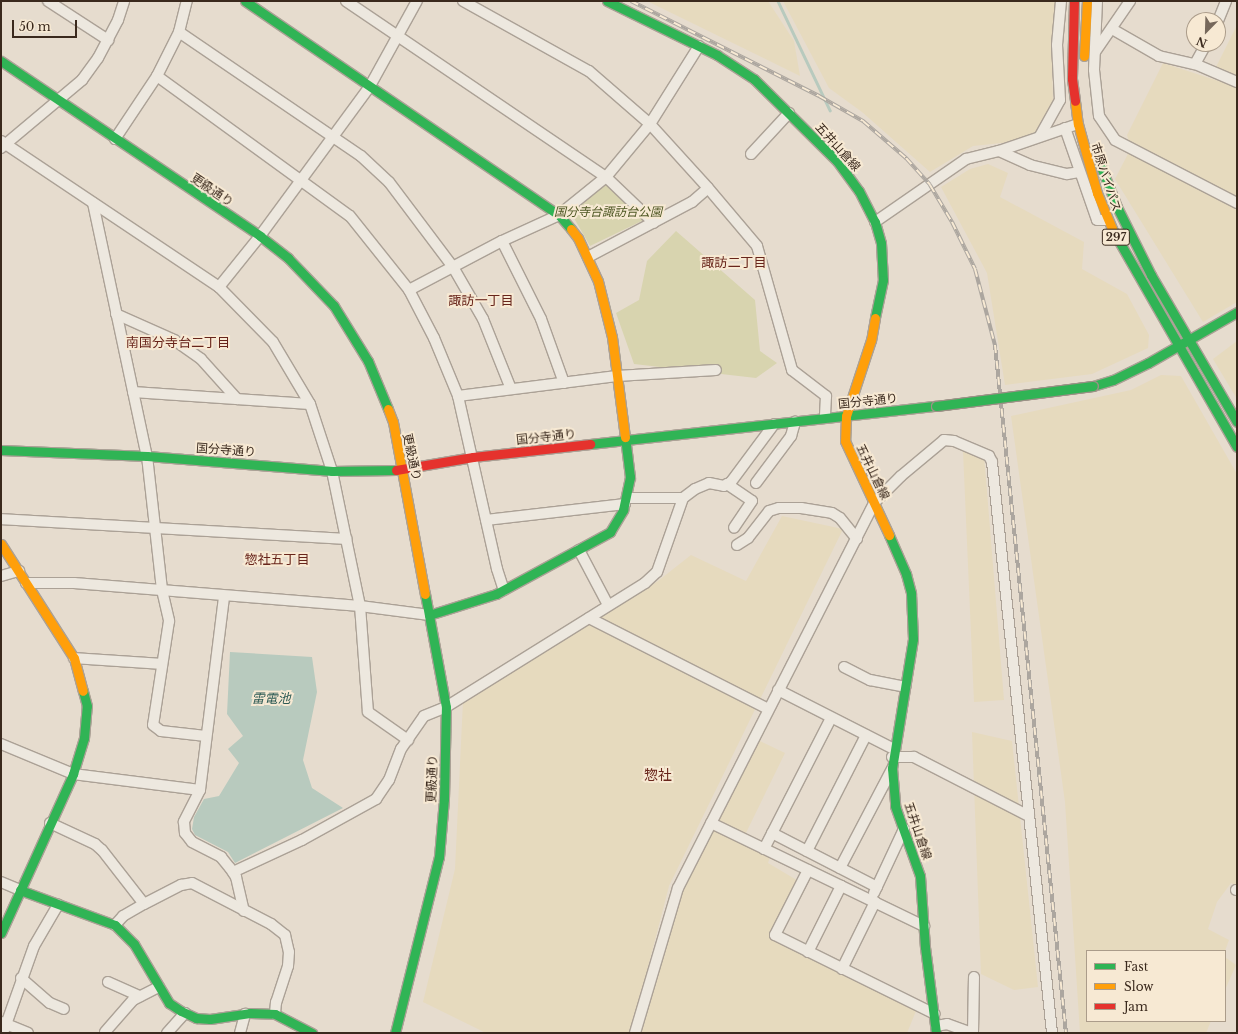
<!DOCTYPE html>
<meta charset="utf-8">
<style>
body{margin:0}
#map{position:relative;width:1238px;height:1034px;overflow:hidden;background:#e6dcce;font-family:"Libre Baskerville","Noto Sans JP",serif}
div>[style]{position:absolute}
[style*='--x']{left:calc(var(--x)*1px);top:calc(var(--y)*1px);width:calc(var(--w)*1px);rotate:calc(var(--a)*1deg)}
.farmland>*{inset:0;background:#e6dabe}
.green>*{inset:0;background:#d8d4af}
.water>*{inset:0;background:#b8cabe}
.stream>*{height:2.5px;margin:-1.25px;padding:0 1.25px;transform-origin:1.25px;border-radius:1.25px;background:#b8cabe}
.roads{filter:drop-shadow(1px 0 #aba196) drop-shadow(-1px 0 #aba196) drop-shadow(0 1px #aba196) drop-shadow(0 -1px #aba196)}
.street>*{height:10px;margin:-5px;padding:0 5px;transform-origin:5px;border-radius:5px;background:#ede8df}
.fast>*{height:9px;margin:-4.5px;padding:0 4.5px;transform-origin:4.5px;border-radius:4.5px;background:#30b455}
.slow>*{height:9px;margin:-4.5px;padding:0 4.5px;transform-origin:4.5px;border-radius:4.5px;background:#ff9f0a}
.jam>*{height:9px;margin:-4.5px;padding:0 4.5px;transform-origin:4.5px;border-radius:4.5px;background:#e5322d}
.rail>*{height:4px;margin-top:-2px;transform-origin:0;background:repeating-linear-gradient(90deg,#f7e9d3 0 8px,#aca69f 0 16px);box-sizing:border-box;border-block:1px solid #aca69f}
.bridges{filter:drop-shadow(1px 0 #9b9186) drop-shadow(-1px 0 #9b9186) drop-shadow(0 1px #9b9186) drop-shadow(0 -1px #9b9186)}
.fast-bridge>*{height:9px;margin:-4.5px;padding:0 4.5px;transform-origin:4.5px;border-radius:4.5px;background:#30b455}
span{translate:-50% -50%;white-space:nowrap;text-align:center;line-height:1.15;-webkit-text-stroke:4px #f7e9d3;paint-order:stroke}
.shield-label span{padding:1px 3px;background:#f7e9d3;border:1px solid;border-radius:3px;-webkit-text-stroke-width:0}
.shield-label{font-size:11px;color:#3a291d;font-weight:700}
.street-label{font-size:12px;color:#3a291d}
.park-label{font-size:12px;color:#4e5723;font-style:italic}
.neighbourhood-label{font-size:13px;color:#68251b}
.water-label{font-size:13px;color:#2c5a54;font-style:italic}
.quarter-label{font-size:14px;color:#68251b}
.frame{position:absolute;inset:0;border:2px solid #3a291d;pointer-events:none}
.legend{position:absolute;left:1086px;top:950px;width:140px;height:72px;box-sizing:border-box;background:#f7e9d3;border:1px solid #ab9c8a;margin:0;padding:5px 7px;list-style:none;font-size:12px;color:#3a291d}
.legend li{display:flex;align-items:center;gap:8px;height:20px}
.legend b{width:20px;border:1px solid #ab9c8a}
.north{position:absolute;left:1186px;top:12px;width:40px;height:40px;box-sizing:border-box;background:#f7e9d3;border:1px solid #ab9c8a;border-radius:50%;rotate:203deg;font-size:11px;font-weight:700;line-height:16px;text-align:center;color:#3a291d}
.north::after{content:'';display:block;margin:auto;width:14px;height:18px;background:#76685b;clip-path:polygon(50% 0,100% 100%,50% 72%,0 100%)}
.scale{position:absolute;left:12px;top:20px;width:65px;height:18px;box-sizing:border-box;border:2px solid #3a291d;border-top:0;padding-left:5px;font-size:12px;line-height:14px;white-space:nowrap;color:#3a291d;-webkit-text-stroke:3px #f7e9d3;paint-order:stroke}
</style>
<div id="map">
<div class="farmland">
<i style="clip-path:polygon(647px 1px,768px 1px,794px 41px,800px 76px)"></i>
<i style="clip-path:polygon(783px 1px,1060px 1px,1052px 57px,1053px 105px,1038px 131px,1011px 142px,973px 146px,930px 172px,862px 112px,829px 88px)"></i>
<i style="clip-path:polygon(1237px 25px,1237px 74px,1235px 79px,1215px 69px)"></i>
<i style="clip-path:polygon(1163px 63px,1237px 87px,1237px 302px,1203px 322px,1115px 179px,1131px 148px,1127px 135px)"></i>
<i style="clip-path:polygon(988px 164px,1008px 173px,1000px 197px,1084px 242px,1082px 269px,1127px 294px,1149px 335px,1148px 348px,1092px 374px,1005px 385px,987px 273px,941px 187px,970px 169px)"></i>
<i style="clip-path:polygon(1237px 341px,1237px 399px,1213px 359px)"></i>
<i style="clip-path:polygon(1161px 375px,1181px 376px,1237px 474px,1237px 886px,1231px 883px,1217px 902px,1208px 929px,1229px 940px,1225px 951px,1087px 951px,1087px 1021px,1211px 1021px,1206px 1033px,1080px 1033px,1065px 802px,1011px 416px,1131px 390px)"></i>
<i style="clip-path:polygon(963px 451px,984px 455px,1004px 700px,974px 702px)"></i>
<i style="clip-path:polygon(782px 516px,843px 529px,669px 886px,631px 1033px,486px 1033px,423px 1002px,455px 869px,463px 701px,658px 581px,691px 555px,746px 581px)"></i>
<i style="clip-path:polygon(972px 732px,1012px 741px,1038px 987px,1014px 990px,981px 974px)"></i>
<i style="clip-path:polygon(758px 740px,785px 753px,743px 839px,770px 857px,768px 863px,800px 882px,772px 935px,916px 1011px,907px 1033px,638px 1033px,683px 884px)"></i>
<i style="clip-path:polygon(1225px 957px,1236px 965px,1225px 990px)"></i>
</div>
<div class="green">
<i style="clip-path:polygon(609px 182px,648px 218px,590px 246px,571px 213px)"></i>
<i style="clip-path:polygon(676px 231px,755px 300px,760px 351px,777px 363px,756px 378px,634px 364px,616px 313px,639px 300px,647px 261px)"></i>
</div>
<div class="water">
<i style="clip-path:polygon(230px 652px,312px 657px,317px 692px,303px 760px,312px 788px,343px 808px,235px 863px,228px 852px,195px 835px,192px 829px,194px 817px,204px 799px,219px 796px,239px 763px,228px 749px,243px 736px,227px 714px)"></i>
</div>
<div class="stream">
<i style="--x:778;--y:1;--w:121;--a:64.5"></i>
</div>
<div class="roads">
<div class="street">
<i style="--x:48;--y:1;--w:72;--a:33"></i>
<i style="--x:346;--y:1;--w:314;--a:34.1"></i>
<i style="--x:606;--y:177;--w:66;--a:43.8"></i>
<i style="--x:463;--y:1;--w:144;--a:29.1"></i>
<i style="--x:589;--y:71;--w:81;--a:41"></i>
<i style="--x:650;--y:124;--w:86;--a:47.8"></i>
<i style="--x:708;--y:188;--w:76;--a:49.8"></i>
<i style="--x:757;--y:246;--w:129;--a:74.2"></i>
<i style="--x:792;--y:370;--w:43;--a:37.4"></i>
<i style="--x:826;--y:396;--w:22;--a:93"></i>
<i style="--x:1097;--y:1;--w:69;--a:92.5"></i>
<i style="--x:1094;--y:70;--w:46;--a:83.8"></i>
<i style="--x:1099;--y:116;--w:29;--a:56"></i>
<i style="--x:1115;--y:140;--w:137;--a:27.3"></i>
<i style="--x:1218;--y:21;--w:22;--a:-68"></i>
<i style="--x:1112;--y:29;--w:54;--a:29.9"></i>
<i style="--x:1159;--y:56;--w:37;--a:13"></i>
<i style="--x:1195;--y:64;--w:46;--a:23.2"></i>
<i style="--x:179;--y:32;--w:220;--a:34.3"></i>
<i style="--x:361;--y:156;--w:38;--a:43"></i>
<i style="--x:389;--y:182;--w:106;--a:53"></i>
<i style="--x:453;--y:267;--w:60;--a:60"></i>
<i style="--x:483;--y:319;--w:75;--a:68.2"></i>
<i style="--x:1095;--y:52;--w:62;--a:-55.5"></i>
<i style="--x:1195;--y:64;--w:23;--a:-61"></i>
<i style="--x:157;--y:76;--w:238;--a:36"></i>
<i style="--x:350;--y:216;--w:95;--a:51.4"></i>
<i style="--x:409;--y:290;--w:54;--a:62.5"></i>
<i style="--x:434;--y:338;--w:63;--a:67.5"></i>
<i style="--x:458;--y:396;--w:177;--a:77.3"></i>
<i style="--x:497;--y:569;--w:22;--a:72"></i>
<i style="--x:1065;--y:128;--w:97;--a:70.8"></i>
<i style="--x:1097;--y:220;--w:10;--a:0"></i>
<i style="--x:1040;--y:136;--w:41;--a:-60.9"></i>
<i style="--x:1060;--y:100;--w:55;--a:-93.1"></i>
<i style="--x:1057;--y:45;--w:44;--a:-84.8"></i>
<i style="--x:115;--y:139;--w:76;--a:-56.3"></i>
<i style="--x:157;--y:76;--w:49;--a:-63.4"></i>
<i style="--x:179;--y:32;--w:32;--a:-76"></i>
<i style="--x:1;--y:141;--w:262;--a:33.8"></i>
<i style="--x:219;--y:287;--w:77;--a:45.5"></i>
<i style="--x:273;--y:342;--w:72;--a:59.2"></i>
<i style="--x:310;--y:404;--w:71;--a:71.8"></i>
<i style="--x:332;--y:471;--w:138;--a:78.3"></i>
<i style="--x:360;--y:606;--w:106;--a:85.7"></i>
<i style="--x:368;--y:712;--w:49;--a:35"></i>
<i style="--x:1;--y:148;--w:106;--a:-40"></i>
<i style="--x:82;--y:80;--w:27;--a:-54"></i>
<i style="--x:98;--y:58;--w:43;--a:-62.2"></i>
<i style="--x:118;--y:20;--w:20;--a:-72"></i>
<i style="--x:999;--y:151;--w:34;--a:24"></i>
<i style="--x:1030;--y:165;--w:38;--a:14"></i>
<i style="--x:1067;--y:174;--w:12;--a:-9"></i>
<i style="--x:751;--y:154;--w:56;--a:-47.2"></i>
<i style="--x:93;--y:203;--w:259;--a:78"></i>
<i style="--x:147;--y:456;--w:135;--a:83.6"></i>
<i style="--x:162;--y:590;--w:32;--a:77"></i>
<i style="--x:169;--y:621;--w:105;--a:98.7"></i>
<i style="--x:153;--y:725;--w:10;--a:37"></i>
<i style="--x:161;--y:731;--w:45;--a:6.3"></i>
<i style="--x:875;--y:222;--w:111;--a:-34.7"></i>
<i style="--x:966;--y:159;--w:34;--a:-14"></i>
<i style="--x:999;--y:151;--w:83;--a:-18.9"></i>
<i style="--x:502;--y:241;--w:87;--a:63.4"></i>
<i style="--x:541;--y:319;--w:68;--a:70.2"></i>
<i style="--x:588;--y:257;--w:118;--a:-27.9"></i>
<i style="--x:692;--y:202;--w:21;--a:-41"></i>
<i style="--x:219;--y:287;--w:65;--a:-51.2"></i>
<i style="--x:260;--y:236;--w:186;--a:-53.7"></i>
<i style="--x:370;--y:86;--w:97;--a:-61.1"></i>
<i style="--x:409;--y:290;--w:105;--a:-27.8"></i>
<i style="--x:502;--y:241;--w:63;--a:-24.5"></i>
<i style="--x:559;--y:215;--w:60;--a:-39"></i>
<i style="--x:606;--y:177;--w:69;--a:-50.3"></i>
<i style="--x:650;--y:124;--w:92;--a:-57.9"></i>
<i style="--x:116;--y:314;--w:64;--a:24.1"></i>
<i style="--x:174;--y:340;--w:33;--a:35"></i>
<i style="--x:201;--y:359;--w:54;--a:48"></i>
<i style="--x:133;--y:392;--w:177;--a:3.9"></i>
<i style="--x:458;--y:396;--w:160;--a:-7.2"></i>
<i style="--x:617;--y:376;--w:99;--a:-3.5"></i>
<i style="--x:756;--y:483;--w:59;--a:-53.3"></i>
<i style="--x:791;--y:436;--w:15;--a:-74"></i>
<i style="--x:727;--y:484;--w:30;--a:34"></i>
<i style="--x:752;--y:501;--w:32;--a:124"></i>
<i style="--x:627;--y:498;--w:56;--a:0"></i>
<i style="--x:1;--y:519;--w:346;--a:3.3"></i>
<i style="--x:486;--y:520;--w:140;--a:-6.6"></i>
<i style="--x:737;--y:545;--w:13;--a:-32"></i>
<i style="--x:748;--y:538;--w:34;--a:-52"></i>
<i style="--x:769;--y:511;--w:10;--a:-17"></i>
<i style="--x:779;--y:508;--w:22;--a:0"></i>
<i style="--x:801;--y:508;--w:31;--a:9"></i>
<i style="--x:832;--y:513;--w:9;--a:32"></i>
<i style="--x:840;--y:518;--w:27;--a:51"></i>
<i style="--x:579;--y:550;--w:62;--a:62.2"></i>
<i style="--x:1;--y:576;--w:19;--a:-16"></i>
<i style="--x:26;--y:583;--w:48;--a:0"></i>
<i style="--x:74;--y:583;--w:287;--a:4.6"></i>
<i style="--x:360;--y:606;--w:70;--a:7.4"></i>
<i style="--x:589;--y:618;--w:201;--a:26.9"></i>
<i style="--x:74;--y:658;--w:88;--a:3.9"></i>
<i style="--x:844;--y:667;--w:29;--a:27"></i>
<i style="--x:870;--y:680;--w:36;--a:11"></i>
<i style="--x:778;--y:690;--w:130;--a:27"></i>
<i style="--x:1;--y:744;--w:78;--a:22.6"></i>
<i style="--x:73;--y:774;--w:128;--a:7.2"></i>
<i style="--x:200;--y:790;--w:194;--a:-82.9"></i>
<i style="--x:892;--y:757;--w:22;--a:0"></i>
<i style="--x:914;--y:757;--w:129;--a:27.2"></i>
<i style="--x:200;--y:790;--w:36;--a:117"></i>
<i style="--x:184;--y:822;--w:11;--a:85"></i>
<i style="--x:185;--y:833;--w:11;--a:52"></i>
<i style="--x:192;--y:842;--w:33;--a:27"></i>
<i style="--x:221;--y:857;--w:14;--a:51"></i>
<i style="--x:230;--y:868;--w:11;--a:56"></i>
<i style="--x:236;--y:877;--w:35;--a:77"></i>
<i style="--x:50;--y:823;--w:50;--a:25"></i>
<i style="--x:95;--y:844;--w:9;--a:41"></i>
<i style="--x:102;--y:850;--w:68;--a:52.1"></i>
<i style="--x:711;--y:823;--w:237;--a:25.8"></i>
<i style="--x:772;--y:833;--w:118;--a:27.2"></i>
<i style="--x:764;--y:849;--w:147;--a:-62.9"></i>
<i style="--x:807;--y:851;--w:130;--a:-63"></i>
<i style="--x:840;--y:868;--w:112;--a:-62.3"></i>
<i style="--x:808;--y:870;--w:73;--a:116.9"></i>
<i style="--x:775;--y:935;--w:178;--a:26.3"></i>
<i style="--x:233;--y:872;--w:76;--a:-24.9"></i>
<i style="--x:302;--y:840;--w:85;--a:-29"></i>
<i style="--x:376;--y:799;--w:23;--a:-56"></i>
<i style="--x:389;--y:780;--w:33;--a:-69"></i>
<i style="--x:401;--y:749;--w:40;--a:-55.1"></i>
<i style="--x:424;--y:716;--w:24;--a:-22"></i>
<i style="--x:446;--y:707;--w:234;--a:-31.9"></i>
<i style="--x:645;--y:583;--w:16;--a:-43"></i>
<i style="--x:657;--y:572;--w:78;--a:-70.6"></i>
<i style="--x:683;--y:498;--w:15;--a:-37"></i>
<i style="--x:695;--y:489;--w:15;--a:-23"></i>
<i style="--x:709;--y:483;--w:15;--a:11"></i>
<i style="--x:724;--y:486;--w:8;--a:-30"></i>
<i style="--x:731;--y:482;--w:72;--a:-53.4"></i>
<i style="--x:1;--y:882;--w:21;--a:23"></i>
<i style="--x:1236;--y:890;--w:1;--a:0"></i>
<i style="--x:874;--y:893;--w:71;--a:-64.9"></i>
<i style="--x:115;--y:925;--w:12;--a:-48"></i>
<i style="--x:123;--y:916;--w:24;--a:-30"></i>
<i style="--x:144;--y:904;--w:42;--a:-27.2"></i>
<i style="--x:181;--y:885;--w:11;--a:-10"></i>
<i style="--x:192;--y:883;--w:89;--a:27.4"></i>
<i style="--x:271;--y:924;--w:18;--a:38"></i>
<i style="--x:285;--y:935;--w:17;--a:77"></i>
<i style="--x:289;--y:952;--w:14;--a:94"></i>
<i style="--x:288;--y:966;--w:38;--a:108"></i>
<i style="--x:276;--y:1002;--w:12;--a:95"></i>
<i style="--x:808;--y:952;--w:74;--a:-63.4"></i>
<i style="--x:842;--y:969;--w:75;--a:-63.8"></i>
<i style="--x:21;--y:978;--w:38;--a:41"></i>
<i style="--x:50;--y:1003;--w:15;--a:23"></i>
<i style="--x:108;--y:982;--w:35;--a:24"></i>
<i style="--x:1;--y:1022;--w:29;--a:22"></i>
<i style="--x:936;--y:1026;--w:11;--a:-10"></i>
<i style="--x:947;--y:1024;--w:27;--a:20"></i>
<i style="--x:105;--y:1032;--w:43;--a:-48.8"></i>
<i style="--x:133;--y:1000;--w:29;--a:-27"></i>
<i style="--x:3;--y:1033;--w:92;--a:-70.4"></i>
<i style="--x:34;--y:946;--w:48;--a:-59.7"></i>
<i style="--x:167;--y:1033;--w:27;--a:-48"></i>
<i style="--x:240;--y:1033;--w:20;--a:-75"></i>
<i style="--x:635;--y:1033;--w:151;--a:-73.5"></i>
<i style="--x:678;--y:888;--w:432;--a:-63"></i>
<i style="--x:874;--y:503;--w:38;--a:-45"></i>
<i style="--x:901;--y:476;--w:56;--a:-39.9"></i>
<i style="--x:944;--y:440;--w:10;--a:6"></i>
<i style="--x:954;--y:441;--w:38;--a:23"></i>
<i style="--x:989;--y:456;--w:7;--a:63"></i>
<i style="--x:992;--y:462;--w:574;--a:84"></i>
<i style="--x:973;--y:1033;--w:56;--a:-89"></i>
</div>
<div class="fast">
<i style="--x:245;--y:1;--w:380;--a:34.3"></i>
<i style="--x:559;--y:215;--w:18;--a:49"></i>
<i style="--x:607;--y:1;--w:123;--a:26.1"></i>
<i style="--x:717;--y:55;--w:44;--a:33"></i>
<i style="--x:754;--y:79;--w:117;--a:44.7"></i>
<i style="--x:837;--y:161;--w:37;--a:54"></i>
<i style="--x:859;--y:191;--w:35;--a:63"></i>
<i style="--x:875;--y:222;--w:22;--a:74"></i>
<i style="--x:881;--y:243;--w:37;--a:87"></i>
<i style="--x:883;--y:280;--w:39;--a:102"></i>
<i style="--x:1;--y:61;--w:313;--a:34"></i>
<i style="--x:260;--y:236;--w:36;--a:38"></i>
<i style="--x:288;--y:258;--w:66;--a:46.2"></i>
<i style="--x:334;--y:306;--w:65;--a:58.3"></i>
<i style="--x:368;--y:361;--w:52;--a:67.4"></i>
<i style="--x:1100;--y:164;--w:46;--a:68.4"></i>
<i style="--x:1117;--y:207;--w:76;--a:63.4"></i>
<i style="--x:1151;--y:275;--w:170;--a:59.7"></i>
<i style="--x:1112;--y:229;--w:251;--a:60.2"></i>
<i style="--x:1093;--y:386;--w:21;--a:-17"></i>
<i style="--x:1113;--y:380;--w:39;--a:-26"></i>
<i style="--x:1148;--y:363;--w:103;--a:-29.8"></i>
<i style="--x:590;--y:444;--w:348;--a:-6.3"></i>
<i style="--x:1;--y:450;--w:146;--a:2.4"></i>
<i style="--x:147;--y:456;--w:186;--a:4.6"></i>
<i style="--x:332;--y:471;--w:64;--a:-0.9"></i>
<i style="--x:889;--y:535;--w:43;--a:66.4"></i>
<i style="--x:906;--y:574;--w:20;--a:75"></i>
<i style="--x:911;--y:593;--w:46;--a:87.5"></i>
<i style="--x:913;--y:639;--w:131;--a:99.2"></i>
<i style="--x:892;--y:768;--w:38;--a:85"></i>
<i style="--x:895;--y:806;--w:74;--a:70.3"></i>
<i style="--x:920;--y:876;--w:71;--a:86"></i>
<i style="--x:925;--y:947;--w:87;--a:82.7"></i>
<i style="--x:429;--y:615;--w:70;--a:-17.4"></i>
<i style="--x:496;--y:594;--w:130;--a:-28.5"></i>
<i style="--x:610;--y:532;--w:26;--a:-59"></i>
<i style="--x:623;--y:510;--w:34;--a:-78"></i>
<i style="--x:630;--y:477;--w:40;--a:-97.1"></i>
<i style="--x:20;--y:890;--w:101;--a:20.2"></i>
<i style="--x:115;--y:925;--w:27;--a:45"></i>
<i style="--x:134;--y:944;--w:69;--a:59.3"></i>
<i style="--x:169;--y:1003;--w:14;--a:34"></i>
<i style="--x:181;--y:1011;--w:17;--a:25"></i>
<i style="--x:196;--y:1018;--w:14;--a:4"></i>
<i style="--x:210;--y:1019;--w:40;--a:-8.5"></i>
<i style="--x:250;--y:1013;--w:25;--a:2"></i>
<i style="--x:275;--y:1014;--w:42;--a:27.2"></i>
<i style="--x:1;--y:933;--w:175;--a:-65.6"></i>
<i style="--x:73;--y:774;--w:38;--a:-73"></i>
<i style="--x:84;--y:738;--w:32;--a:-85"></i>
<i style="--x:87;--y:706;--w:16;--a:-105"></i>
<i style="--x:395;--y:1033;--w:181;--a:-76"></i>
<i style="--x:439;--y:857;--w:58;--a:-85.1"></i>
<i style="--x:444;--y:799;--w:92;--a:-88.8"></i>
<i style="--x:446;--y:707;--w:115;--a:-100.5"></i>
</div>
<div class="slow">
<i style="--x:1084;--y:56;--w:55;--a:-86.9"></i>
<i style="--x:1075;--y:101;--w:23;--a:83"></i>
<i style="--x:1078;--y:124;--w:72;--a:74.6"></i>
<i style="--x:1097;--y:193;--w:39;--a:67"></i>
<i style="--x:571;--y:229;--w:11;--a:52"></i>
<i style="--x:578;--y:238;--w:47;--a:65.1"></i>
<i style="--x:598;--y:281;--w:58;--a:76"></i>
<i style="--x:612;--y:337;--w:101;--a:82.6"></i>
<i style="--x:875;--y:318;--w:22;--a:100"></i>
<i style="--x:871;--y:340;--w:80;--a:108.2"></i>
<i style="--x:846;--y:416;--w:25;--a:92"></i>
<i style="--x:845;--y:441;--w:104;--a:64.9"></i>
<i style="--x:388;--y:409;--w:14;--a:69"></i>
<i style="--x:393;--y:422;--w:175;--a:79.5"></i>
<i style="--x:1;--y:544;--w:135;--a:57.4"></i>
<i style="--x:74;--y:658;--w:34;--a:75"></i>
</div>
<div class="jam">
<i style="--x:1074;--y:1;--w:78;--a:91.5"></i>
<i style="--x:1072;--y:79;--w:22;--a:82"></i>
<i style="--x:396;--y:470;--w:78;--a:-9.6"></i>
<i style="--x:473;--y:457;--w:118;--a:-6.3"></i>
</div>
</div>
<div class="rail">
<i style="--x:631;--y:1;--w:211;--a:26.8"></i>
<i style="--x:819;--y:96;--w:51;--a:29.6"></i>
<i style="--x:863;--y:121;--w:57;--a:40.7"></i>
<i style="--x:906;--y:158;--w:36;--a:48"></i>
<i style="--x:930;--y:185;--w:43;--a:59.3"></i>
<i style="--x:952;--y:222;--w:52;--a:63.9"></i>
<i style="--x:975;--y:269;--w:79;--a:75.3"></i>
<i style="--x:995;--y:345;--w:692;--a:84.11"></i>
</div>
<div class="bridges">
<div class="fast-bridge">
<i style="--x:936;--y:406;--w:158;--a:-7.3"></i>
</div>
</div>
<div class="shield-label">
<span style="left:1116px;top:237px">297</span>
</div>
<div class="street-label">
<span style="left:838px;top:147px;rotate:48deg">五井山倉線</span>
<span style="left:1106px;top:177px;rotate:72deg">市原バイパス</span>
<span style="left:212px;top:190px;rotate:34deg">更級通り</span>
<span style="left:868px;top:401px;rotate:-6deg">国分寺通り</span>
<span style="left:546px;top:437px;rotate:-6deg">国分寺通り</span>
<span style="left:226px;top:450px;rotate:4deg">国分寺通り</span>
<span style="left:412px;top:457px;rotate:78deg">更級通り</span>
<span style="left:873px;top:472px;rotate:64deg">五井山倉線</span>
<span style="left:432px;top:779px;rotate:-88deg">更級通り</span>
<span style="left:918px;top:831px;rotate:71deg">五井山倉線</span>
</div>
<div class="park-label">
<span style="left:608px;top:212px">国分寺台諏訪台公園</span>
</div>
<div class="neighbourhood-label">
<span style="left:734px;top:263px">諏訪二丁目</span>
<span style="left:481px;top:301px">諏訪一丁目</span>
<span style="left:178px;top:343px">南国分寺台二丁目</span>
<span style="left:277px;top:560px">惣社五丁目</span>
</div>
<div class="water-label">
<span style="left:271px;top:699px">雷電池</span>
</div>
<div class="quarter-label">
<span style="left:658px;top:775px">惣社</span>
</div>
<div class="frame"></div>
<ul class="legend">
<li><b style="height:5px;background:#30b455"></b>Fast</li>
<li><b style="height:5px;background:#ff9f0a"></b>Slow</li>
<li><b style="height:5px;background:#e5322d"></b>Jam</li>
</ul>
<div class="north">N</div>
<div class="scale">50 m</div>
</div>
